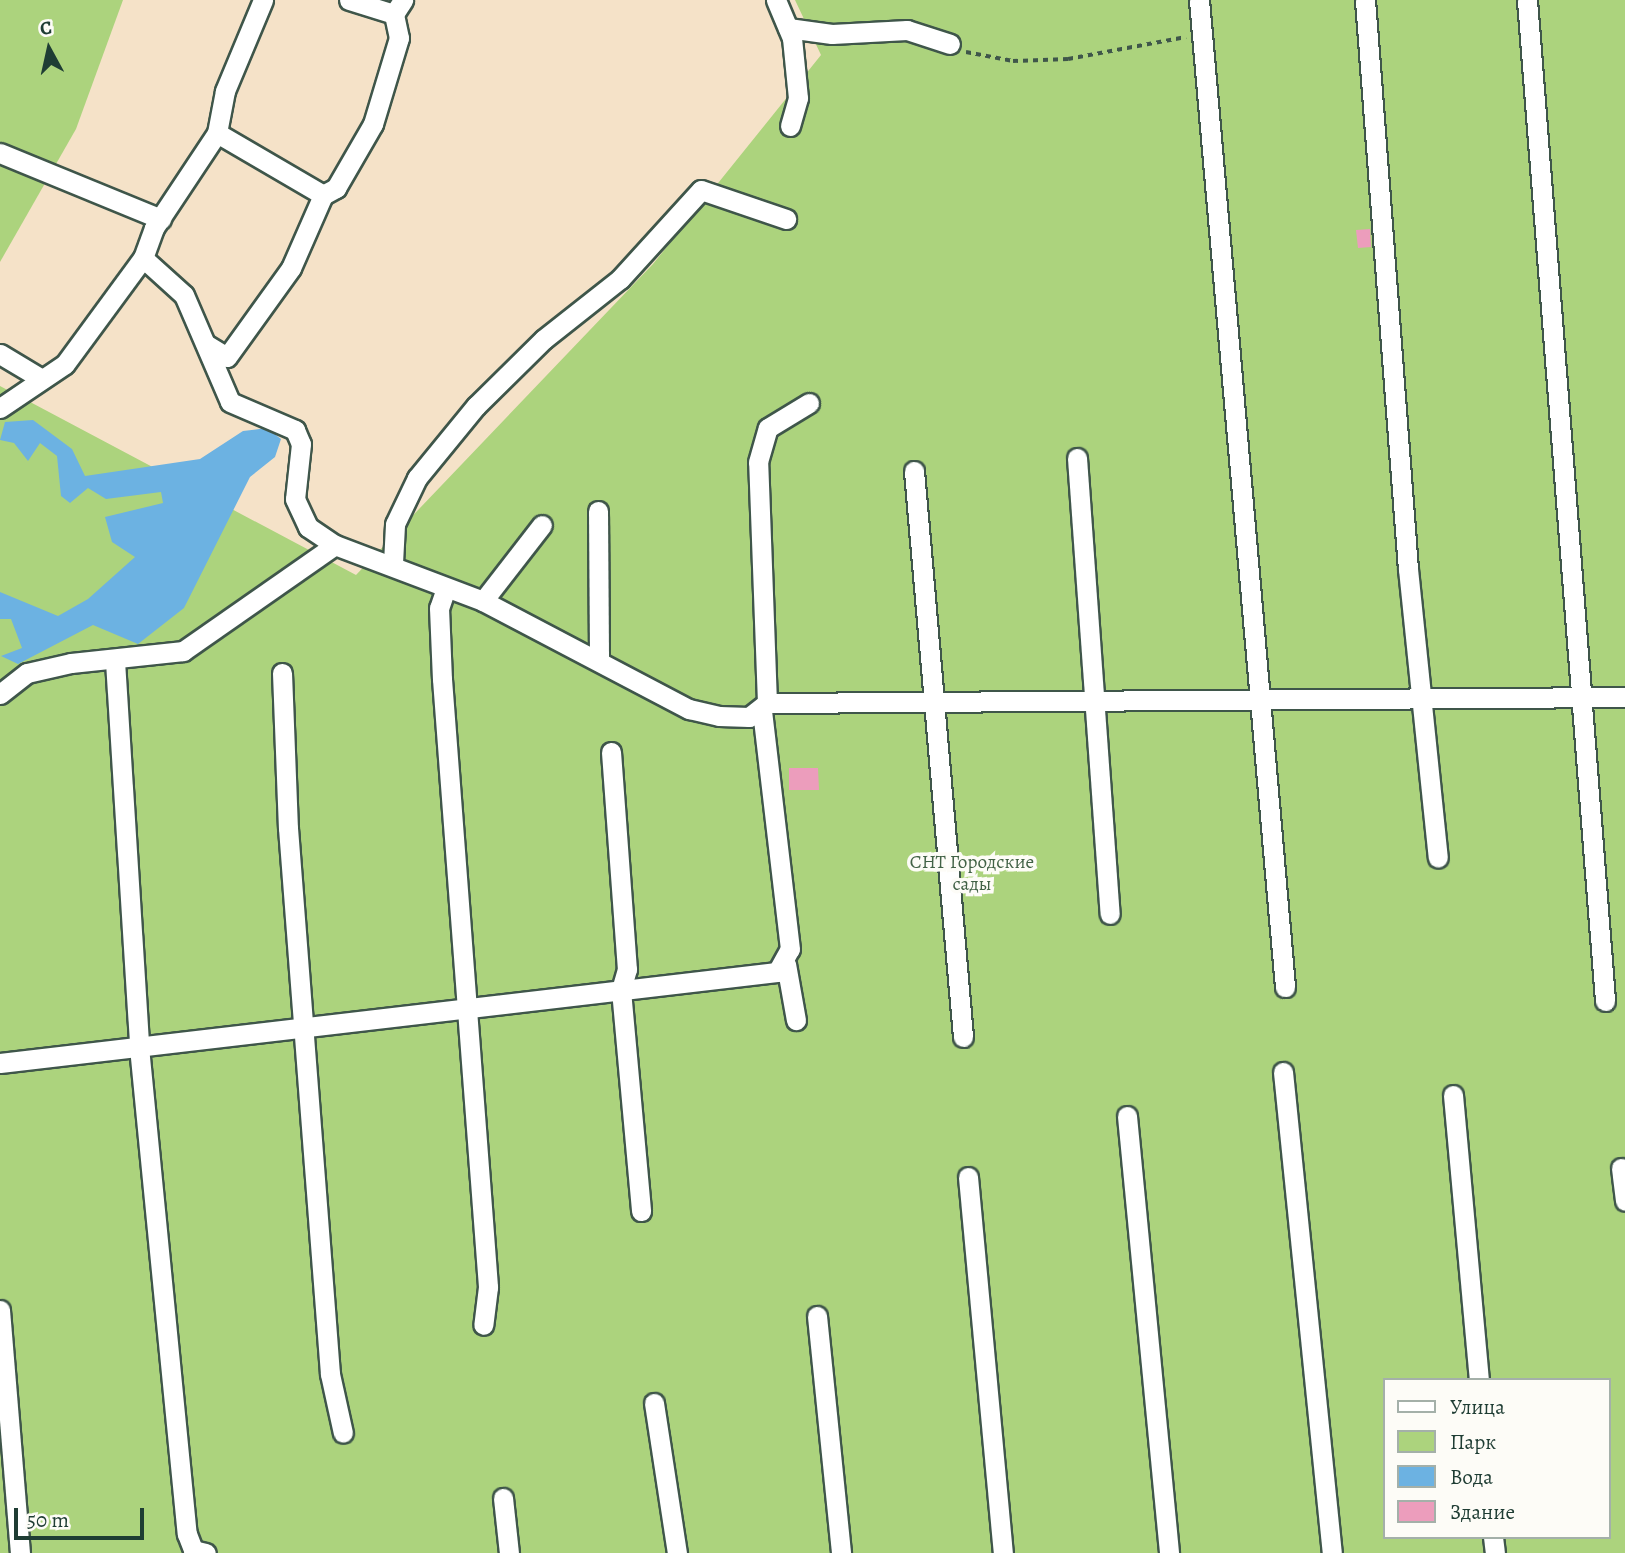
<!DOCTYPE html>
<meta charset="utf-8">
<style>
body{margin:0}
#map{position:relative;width:1625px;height:1553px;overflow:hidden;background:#f5e2c8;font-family:Alegreya,serif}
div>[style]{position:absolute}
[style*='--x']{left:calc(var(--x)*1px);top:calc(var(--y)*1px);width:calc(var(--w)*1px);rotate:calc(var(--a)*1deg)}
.green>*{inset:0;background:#acd37d}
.water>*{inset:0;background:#6cb2e2}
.building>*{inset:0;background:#ec9dbc}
.path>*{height:3.5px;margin-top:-1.75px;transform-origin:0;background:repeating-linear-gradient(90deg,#3f564a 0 5px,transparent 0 10px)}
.roads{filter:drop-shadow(2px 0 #3f564a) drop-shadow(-2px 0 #3f564a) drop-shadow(0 2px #3f564a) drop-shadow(0 -2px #3f564a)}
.minor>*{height:19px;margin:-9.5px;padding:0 9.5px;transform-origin:9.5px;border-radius:9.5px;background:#fff}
span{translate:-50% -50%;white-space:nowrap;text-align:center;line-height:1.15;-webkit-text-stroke:7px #fdfcf7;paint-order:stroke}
.park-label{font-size:19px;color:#426246}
.legend{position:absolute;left:1383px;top:1378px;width:228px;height:161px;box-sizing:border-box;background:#fdfcf7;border:2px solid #a4b0a9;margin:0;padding:9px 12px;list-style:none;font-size:21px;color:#1f3d34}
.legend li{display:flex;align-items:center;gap:14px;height:35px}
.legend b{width:35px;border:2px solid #a4b0a9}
.north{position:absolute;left:14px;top:14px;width:70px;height:70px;-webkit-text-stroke:5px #fdfcf7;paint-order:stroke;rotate:352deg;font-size:19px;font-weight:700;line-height:28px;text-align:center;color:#1f3d34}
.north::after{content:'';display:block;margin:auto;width:24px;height:32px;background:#1f3d34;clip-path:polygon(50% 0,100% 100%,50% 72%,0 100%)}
.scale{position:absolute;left:14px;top:1508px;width:130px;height:32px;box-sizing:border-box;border:4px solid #1f3d34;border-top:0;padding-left:9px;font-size:21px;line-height:24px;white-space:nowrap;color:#1f3d34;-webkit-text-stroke:5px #fdfcf7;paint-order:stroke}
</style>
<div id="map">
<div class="green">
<i style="clip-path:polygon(0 0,123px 0,76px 129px,0 262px)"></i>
<i style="clip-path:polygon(evenodd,795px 0,1625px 0,1625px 1553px,0 1553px,0 386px,356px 575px,653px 264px,821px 55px,795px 0,1385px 1380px,1609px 1380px,1609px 1537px,1385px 1537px,1385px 1380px)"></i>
</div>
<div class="water">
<i style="clip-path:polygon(33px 420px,72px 449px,85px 476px,200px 459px,243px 431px,267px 428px,281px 439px,275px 457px,250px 477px,184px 608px,138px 644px,93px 625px,18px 664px,1px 656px,22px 648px,11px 619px,0 619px,0 592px,58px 616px,88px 599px,135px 557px,112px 542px,105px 517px,163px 503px,161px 492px,106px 499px,88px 488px,70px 503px,61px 496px,57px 456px,40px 443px,28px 461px,14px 443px,0 440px,5px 422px)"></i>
</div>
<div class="building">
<i style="clip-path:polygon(1370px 229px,1371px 247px,1358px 248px,1356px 230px)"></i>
<i style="clip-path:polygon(789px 768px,818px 768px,819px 790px,789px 790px)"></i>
</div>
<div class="path">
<i style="--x:966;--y:52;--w:48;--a:10.8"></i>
<i style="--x:1013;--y:61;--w:55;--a:-2.1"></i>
<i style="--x:1068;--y:59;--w:120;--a:-10.6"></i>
</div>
<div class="roads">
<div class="minor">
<i style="--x:263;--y:0;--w:99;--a:112.7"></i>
<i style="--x:225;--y:91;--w:43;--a:100.8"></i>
<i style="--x:217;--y:133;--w:114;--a:123.6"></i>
<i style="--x:154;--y:228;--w:32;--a:110"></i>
<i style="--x:143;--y:258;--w:55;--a:42.1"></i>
<i style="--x:184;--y:295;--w:116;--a:66.7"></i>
<i style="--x:230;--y:402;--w:71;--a:23.3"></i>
<i style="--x:295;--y:430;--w:15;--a:67"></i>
<i style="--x:301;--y:444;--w:55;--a:96.2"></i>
<i style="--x:295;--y:499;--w:31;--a:65"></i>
<i style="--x:308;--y:527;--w:32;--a:34"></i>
<i style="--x:335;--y:545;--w:158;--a:20.7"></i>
<i style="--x:483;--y:601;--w:233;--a:27.7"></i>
<i style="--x:689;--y:709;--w:31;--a:13"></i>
<i style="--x:719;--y:716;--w:30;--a:2"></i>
<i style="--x:749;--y:717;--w:23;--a:-38"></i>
<i style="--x:767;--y:703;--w:858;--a:-0.4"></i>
<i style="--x:349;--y:0;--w:47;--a:17.3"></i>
<i style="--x:394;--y:14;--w:17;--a:-57"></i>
<i style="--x:776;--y:0;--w:41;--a:67.2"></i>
<i style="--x:792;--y:38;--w:60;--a:84.3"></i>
<i style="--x:798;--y:98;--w:29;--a:106"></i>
<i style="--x:1199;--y:0;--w:991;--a:85.02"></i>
<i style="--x:1365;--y:0;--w:571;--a:85.68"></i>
<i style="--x:1408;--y:569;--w:290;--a:84.1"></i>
<i style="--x:1527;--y:0;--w:1004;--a:85.54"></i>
<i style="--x:788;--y:28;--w:44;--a:7.8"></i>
<i style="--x:832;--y:34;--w:75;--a:-3.1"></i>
<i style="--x:907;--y:30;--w:45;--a:18"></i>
<i style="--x:217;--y:133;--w:123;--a:30.3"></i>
<i style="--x:0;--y:153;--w:174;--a:22.3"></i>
<i style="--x:207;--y:345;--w:23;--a:31"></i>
<i style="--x:227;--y:357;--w:110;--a:-54.3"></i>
<i style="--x:291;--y:268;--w:80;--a:-66.3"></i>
<i style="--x:323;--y:195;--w:15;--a:-28"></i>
<i style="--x:336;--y:188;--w:74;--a:-60"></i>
<i style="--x:373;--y:124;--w:90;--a:-73.2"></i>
<i style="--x:399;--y:38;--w:25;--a:-102"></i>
<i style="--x:0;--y:354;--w:47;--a:31"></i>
<i style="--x:0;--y:408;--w:78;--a:-34.1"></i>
<i style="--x:65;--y:364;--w:132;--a:-53.7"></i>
<i style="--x:1077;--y:458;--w:457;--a:85.9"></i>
<i style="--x:914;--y:471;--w:568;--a:85.05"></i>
<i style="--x:598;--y:511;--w:149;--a:89.6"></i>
<i style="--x:393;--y:563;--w:39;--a:-87"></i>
<i style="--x:395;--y:524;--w:51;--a:-64.4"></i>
<i style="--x:417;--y:478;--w:93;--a:-50.7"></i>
<i style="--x:476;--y:406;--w:95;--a:-44.6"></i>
<i style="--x:544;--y:339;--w:97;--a:-38.3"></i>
<i style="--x:620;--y:279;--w:120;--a:-47.7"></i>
<i style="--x:701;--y:190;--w:90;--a:18.8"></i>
<i style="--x:446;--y:588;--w:21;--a:109"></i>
<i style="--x:439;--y:608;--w:71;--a:87.6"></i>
<i style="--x:442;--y:679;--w:610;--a:85.67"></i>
<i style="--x:488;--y:1287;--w:38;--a:97"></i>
<i style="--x:483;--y:601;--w:96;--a:-52.2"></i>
<i style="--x:115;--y:661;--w:387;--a:86.4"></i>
<i style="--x:139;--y:1047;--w:489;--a:84.4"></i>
<i style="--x:187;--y:1534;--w:17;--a:69"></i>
<i style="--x:193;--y:1550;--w:13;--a:13"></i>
<i style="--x:282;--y:673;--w:155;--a:87.8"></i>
<i style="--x:288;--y:828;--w:548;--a:85.6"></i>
<i style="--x:330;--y:1374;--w:60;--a:77.6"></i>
<i style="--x:0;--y:694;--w:34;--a:-38"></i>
<i style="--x:27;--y:673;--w:45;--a:-12.8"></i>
<i style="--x:71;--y:663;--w:113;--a:-6.1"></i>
<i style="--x:183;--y:651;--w:185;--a:-34.9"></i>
<i style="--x:767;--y:703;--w:241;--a:-92.1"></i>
<i style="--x:758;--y:462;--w:35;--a:-74"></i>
<i style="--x:768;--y:428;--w:48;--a:-31.4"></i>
<i style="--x:611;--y:752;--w:218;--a:85.8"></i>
<i style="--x:627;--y:969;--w:22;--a:106"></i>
<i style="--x:621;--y:990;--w:222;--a:84.8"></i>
<i style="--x:786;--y:964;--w:57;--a:79.9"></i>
<i style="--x:0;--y:1063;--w:782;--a:-6.68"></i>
<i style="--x:777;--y:972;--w:26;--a:-61"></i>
<i style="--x:790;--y:949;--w:239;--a:-96.7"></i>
<i style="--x:1283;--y:1072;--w:483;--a:84.2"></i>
<i style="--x:1453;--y:1095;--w:286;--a:84.8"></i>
<i style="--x:1127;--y:1116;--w:439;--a:84.5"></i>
<i style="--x:1621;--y:1168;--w:33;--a:83"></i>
<i style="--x:968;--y:1177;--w:378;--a:84.7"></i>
<i style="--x:0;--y:1310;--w:244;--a:85.3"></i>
<i style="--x:817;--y:1316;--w:238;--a:84.2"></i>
<i style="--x:654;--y:1403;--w:152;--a:81.3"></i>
<i style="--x:503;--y:1498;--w:55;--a:83.8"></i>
<i style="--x:1493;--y:1537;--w:16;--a:83"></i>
</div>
</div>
<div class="park-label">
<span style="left:972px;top:874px">СНТ Городские<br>сады</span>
</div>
<ul class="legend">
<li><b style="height:9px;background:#fff"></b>Улица</li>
<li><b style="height:19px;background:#acd37d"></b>Парк</li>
<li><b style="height:19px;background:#6cb2e2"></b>Вода</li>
<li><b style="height:19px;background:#ec9dbc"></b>Здание</li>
</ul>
<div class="north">С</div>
<div class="scale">50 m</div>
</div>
